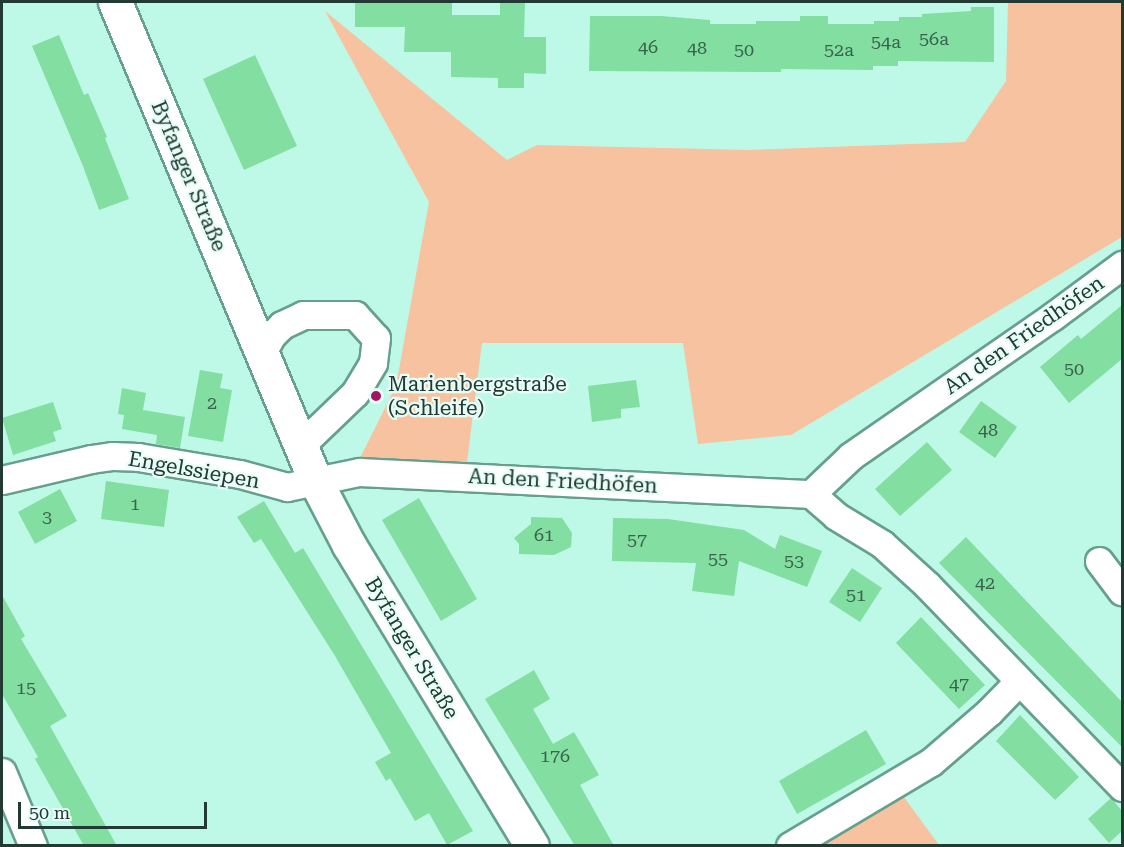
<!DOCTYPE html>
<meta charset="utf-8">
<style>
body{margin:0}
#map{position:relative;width:1124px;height:847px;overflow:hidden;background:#bef9e7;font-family:"Roboto Serif",serif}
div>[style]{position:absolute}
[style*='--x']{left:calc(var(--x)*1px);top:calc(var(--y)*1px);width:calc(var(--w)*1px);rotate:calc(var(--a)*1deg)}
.green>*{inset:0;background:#f7c2a0}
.building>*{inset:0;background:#82dea1}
.roads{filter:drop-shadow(2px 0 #679f8f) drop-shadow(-2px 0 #679f8f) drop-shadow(0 2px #679f8f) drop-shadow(0 -2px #679f8f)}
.street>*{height:27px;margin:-13.5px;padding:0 13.5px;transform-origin:13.5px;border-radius:13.5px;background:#fff}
.secondary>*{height:33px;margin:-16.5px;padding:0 16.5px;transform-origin:16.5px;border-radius:16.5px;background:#fff}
.dots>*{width:16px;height:16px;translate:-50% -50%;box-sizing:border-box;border:3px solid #e7fef6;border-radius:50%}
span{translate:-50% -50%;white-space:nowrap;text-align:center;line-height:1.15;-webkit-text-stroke:4.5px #e7fef6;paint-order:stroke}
.number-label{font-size:18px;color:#3a634e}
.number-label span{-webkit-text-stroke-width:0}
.street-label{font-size:21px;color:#223a33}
.poi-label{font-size:21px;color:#223a33}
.left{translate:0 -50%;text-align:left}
.frame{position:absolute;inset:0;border:3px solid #223a33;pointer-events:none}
.scale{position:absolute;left:18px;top:802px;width:189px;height:27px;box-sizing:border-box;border:3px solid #223a33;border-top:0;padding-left:8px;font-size:18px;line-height:21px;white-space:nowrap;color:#223a33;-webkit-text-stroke:4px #e7fef6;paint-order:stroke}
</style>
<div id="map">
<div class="green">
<i style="clip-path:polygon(1008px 2px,1122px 2px,1122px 237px,791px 435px,698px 444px,683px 343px,482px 343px,467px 462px,360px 458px,396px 386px,429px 202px,325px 11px,507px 160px,537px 145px,749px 150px,965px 142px,1006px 81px)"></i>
<i style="clip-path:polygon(901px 793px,939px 845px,821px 846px)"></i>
</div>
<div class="building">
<i style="clip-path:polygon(355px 2px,452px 2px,452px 15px,500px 15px,500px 2px,525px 2px,524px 37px,546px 37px,546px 74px,524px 73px,524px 88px,498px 88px,498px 78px,451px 77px,451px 52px,404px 52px,405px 27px,355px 27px)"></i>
<i style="clip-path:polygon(971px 7px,994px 7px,994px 62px,898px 61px,898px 66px,873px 66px,873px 70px,781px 69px,781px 72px,589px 71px,590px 16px,661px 16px,710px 20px,710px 24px,756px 24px,756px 21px,800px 21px,800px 16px,828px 16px,828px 24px,874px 24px,874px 21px,899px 21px,899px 17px,922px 17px,922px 14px,971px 11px)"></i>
<i style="clip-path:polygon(59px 35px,84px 95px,88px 93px,107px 137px,105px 138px,129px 199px,99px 210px,83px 166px,32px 46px)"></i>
<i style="clip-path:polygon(255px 55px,297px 146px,244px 170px,203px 79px)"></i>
<i style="clip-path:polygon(1122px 305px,1122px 359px,1069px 403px,1040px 367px,1078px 335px,1081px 339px)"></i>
<i style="clip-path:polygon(200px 370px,223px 374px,220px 388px,232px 390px,223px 442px,188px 436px)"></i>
<i style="clip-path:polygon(636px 380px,640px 407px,621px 409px,621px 418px,592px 422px,588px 386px)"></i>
<i style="clip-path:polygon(122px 388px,146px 393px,143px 410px,185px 417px,180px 448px,156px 444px,157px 435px,122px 429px,124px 415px,118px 414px)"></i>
<i style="clip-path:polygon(981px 401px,1017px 427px,995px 458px,959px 432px)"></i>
<i style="clip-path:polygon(53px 402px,62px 429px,53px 432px,56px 441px,13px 455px,2px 418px)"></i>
<i style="clip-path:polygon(927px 442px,952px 470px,900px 516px,875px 489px)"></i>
<i style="clip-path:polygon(106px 481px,169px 490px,164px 527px,101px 519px)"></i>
<i style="clip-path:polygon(60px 489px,77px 521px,35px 544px,18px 512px)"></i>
<i style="clip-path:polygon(419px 498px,477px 599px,441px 621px,382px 520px)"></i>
<i style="clip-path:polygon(264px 501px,295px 553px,303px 548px,473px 831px,447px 845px,429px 813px,415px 821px,390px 778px,386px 781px,375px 762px,391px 753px,335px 656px,261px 539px,254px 543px,237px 517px)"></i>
<i style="clip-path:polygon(531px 517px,562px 518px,572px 533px,571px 547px,554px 555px,519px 554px,519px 544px,514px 538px,531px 524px)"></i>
<i style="clip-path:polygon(613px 518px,668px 519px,744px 530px,775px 549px,780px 535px,822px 551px,807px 587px,739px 561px,734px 596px,692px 591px,696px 563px,612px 561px)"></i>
<i style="clip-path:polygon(966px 537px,1122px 702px,1122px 747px,939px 563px)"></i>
<i style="clip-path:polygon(852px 568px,882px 588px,860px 622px,829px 602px)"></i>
<i style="clip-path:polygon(2px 595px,25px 636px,21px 639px,67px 716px,50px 726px,117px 846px,84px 846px,35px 759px,38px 757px,2px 694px)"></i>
<i style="clip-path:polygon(921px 617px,985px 685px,959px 709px,896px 643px)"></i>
<i style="clip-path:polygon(534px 670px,550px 699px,533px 709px,553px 744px,574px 732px,599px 775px,580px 785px,614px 846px,575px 846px,485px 699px)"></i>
<i style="clip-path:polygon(1020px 715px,1079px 777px,1055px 800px,996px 741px)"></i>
<i style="clip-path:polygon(866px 730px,886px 764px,797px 814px,779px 781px)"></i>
<i style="clip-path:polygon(1111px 798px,1122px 811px,1122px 831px,1109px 843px,1088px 819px)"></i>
</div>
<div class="roads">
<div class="street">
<i style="--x:263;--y:351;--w:18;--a:-61"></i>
<i style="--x:272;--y:335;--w:14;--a:-45"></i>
<i style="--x:282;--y:325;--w:23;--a:-25"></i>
<i style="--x:303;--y:315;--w:52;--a:0"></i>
<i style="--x:355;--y:315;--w:31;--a:48"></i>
<i style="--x:376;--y:338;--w:25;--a:97"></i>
<i style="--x:373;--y:363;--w:35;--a:121"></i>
<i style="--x:355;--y:393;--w:75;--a:136.1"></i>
<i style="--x:2;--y:480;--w:91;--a:-13.3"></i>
<i style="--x:91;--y:459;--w:22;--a:-8"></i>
<i style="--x:113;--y:456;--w:25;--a:2"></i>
<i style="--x:138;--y:457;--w:103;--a:9.5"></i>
<i style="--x:240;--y:474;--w:49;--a:15.5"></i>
<i style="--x:287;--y:487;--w:74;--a:-11.8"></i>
<i style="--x:359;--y:472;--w:453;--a:2.8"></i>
<i style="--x:811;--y:494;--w:33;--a:41"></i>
<i style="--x:836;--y:516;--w:54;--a:31.3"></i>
<i style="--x:882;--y:544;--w:61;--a:42.3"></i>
<i style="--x:927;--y:585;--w:281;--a:46"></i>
<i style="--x:811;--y:494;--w:55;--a:-43.5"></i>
<i style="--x:851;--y:456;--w:246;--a:-34.7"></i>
<i style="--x:1053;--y:316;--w:86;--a:-36.5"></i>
<i style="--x:1099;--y:561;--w:38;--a:53"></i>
<i style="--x:2;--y:772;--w:80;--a:67.3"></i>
<i style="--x:790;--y:846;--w:164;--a:-30.8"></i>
<i style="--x:931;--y:762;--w:77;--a:-40.8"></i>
<i style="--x:989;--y:712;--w:42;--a:-46"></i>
</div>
<div class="secondary">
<i style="--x:115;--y:2;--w:518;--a:67.3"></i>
<i style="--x:315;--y:480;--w:73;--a:62.4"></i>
<i style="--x:349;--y:545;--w:352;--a:58.7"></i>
</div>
</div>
<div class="dots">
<i style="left:376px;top:396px;background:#a01662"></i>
</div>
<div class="number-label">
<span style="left:934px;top:39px">56a</span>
<span style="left:886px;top:42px">54a</span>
<span style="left:648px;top:47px">46</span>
<span style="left:697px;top:48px">48</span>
<span style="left:744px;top:50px">50</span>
<span style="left:839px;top:50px">52a</span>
<span style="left:1074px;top:369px">50</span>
<span style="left:212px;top:403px">2</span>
<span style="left:988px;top:430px">48</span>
<span style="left:135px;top:504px">1</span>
<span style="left:47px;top:517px">3</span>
<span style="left:544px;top:535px">61</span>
<span style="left:637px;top:540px">57</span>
<span style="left:718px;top:559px">55</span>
<span style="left:794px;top:561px">53</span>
<span style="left:985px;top:583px">42</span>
<span style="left:856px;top:595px">51</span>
<span style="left:959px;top:684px">47</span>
<span style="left:26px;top:688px">15</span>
<span style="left:555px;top:756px">176</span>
</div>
<div class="street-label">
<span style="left:189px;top:176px;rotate:67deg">Byfanger Straße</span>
<span style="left:1024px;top:335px;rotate:-35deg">An den Friedhöfen</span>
<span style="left:194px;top:470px;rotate:10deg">Engelssiepen</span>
<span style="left:563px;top:481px;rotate:3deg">An den Friedhöfen</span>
<span style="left:412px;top:648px;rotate:59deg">Byfanger Straße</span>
</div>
<div class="poi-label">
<span class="left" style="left:388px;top:396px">Marienbergstraße<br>(Schleife)</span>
</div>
<div class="frame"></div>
<div class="scale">50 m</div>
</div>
